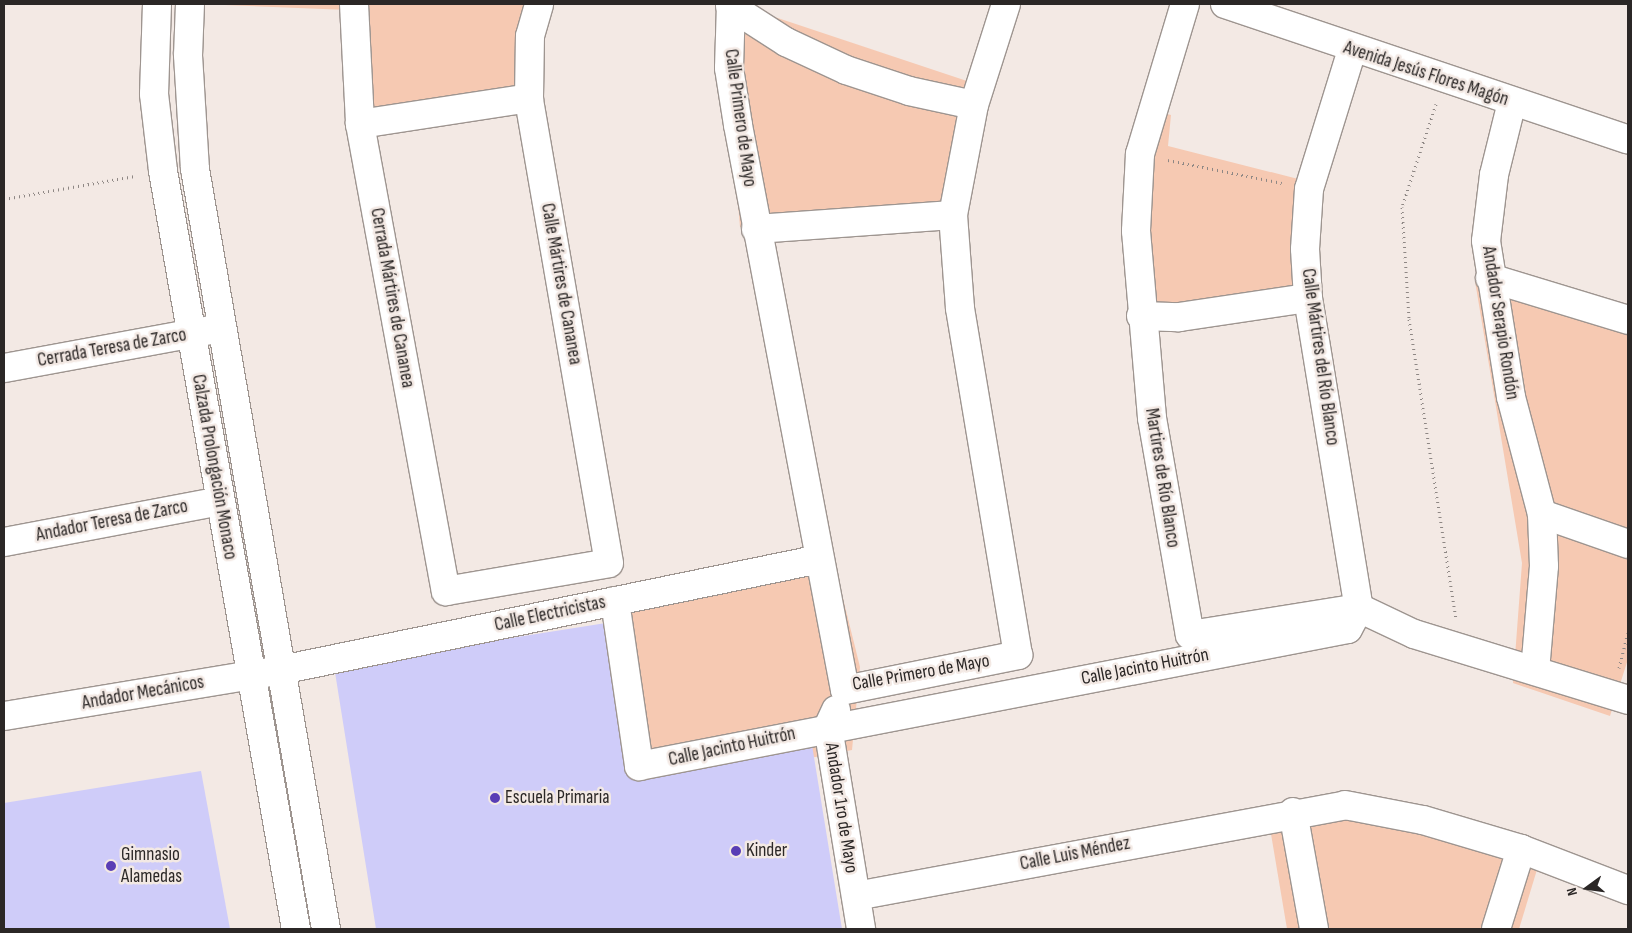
<!DOCTYPE html>
<meta charset="utf-8">
<style>
body{margin:0}
#map{position:relative;width:1632px;height:933px;overflow:hidden;background:#f3e9e4;font-family:"Sofia Sans Condensed",sans-serif}
div>[style]{position:absolute}
[style*='--x']{left:calc(var(--x)*1px);top:calc(var(--y)*1px);width:calc(var(--w)*1px);rotate:calc(var(--a)*1deg)}
.green>*{inset:0;background:#f6c9b2}
.building>*{inset:0;background:#cfccf9}
.path>*{height:3px;margin-top:-1.5px;transform-origin:0;background:repeating-linear-gradient(90deg,#8e8784 0 1px,transparent 0 5px)}
.roads{filter:drop-shadow(1px 0 #9e9590) drop-shadow(-1px 0 #9e9590) drop-shadow(0 1px #9e9590) drop-shadow(0 -1px #9e9590)}
.street>*{height:28px;margin:-14px;padding:0 14px;transform-origin:14px;border-radius:14px;background:#fff}
.secondary>*{height:28px;margin:-14px;padding:0 14px;transform-origin:14px;border-radius:14px;background:#fff}
.dots>*{width:14px;height:14px;translate:-50% -50%;box-sizing:border-box;border:2px solid #f3e9e4;border-radius:50%}
span{translate:-50% -50%;white-space:nowrap;text-align:center;line-height:1.15;-webkit-text-stroke:5px #f3e9e4;paint-order:stroke}
.street-label{font-size:19px;color:#2b2726}
.poi-label{font-size:19px;color:#2b2726}
.left{translate:0 -50%;text-align:left}
.frame{position:absolute;inset:0;border:5px solid #2b2726;pointer-events:none}
.north{position:absolute;left:1562px;top:863px;width:50px;height:50px;-webkit-text-stroke:4px #f3e9e4;paint-order:stroke;rotate:256deg;font-size:14px;font-weight:700;line-height:20px;text-align:center;color:#2b2726}
.north::after{content:'';display:block;margin:auto;width:18px;height:22px;background:#2b2726;clip-path:polygon(50% 0,100% 100%,50% 72%,0 100%)}
</style>
<div id="map">
<div class="green">
<i style="clip-path:polygon(199px 4px,534px 4px,526px 109px,350px 139px,348px 10px)"></i>
<i style="clip-path:polygon(721px 4px,736px 4px,973px 83px,966px 228px,740px 227px)"></i>
<i style="clip-path:polygon(1147px 109px,1171px 115px,1168px 146px,1306px 181px,1301px 306px,1215px 326px,1132px 325px)"></i>
<i style="clip-path:polygon(1475px 281px,1628px 329px,1628px 659px,1610px 716px,1513px 683px,1522px 563px)"></i>
<i style="clip-path:polygon(830px 546px,860px 667px,852px 750px,627px 793px,601px 591px)"></i>
<i style="clip-path:polygon(1344px 811px,1539px 863px,1519px 929px,1287px 929px,1269px 822px)"></i>
</div>
<div class="building">
<i style="clip-path:polygon(606px 623px,631px 773px,812px 745px,842px 929px,376px 929px,334px 666px)"></i>
<i style="clip-path:polygon(201px 771px,230px 929px,4px 929px,4px 803px)"></i>
</div>
<div class="path">
<i style="--x:1436;--y:104;--w:108;--a:108.3"></i>
<i style="--x:1402;--y:207;--w:112;--a:86.4"></i>
<i style="--x:1409;--y:319;--w:304;--a:81.1"></i>
<i style="--x:1168;--y:160;--w:116;--a:11.4"></i>
<i style="--x:4;--y:199;--w:133;--a:-10"></i>
<i style="--x:1619;--y:668;--w:36;--a:-76"></i>
</div>
<div class="roads">
<div class="street">
<i style="--x:354;--y:4;--w:120;--a:87.1"></i>
<i style="--x:360;--y:124;--w:475;--a:79.6"></i>
<i style="--x:446;--y:591;--w:165;--a:-9.7"></i>
<i style="--x:609;--y:563;--w:472;--a:-99.8"></i>
<i style="--x:529;--y:98;--w:62;--a:-89.1"></i>
<i style="--x:530;--y:36;--w:33;--a:-74"></i>
<i style="--x:731;--y:4;--w:64;--a:91.8"></i>
<i style="--x:729;--y:68;--w:58;--a:81"></i>
<i style="--x:738;--y:125;--w:575;--a:79.28"></i>
<i style="--x:1185;--y:4;--w:157;--a:106.7"></i>
<i style="--x:1140;--y:154;--w:77;--a:93"></i>
<i style="--x:1136;--y:231;--w:188;--a:85.1"></i>
<i style="--x:1152;--y:418;--w:220;--a:80.1"></i>
<i style="--x:1190;--y:635;--w:171;--a:-9.1"></i>
<i style="--x:1225;--y:4;--w:425;--a:18.6"></i>
<i style="--x:730;--y:6;--w:67;--a:32.7"></i>
<i style="--x:786;--y:42;--w:66;--a:25"></i>
<i style="--x:846;--y:70;--w:66;--a:18.4"></i>
<i style="--x:909;--y:91;--w:66;--a:12.2"></i>
<i style="--x:1352;--y:50;--w:145;--a:107.2"></i>
<i style="--x:1309;--y:189;--w:60;--a:93.8"></i>
<i style="--x:1305;--y:249;--w:49;--a:86.5"></i>
<i style="--x:1308;--y:298;--w:314;--a:80.7"></i>
<i style="--x:1512;--y:102;--w:75;--a:103.9"></i>
<i style="--x:1494;--y:175;--w:66;--a:96.9"></i>
<i style="--x:1486;--y:241;--w:158;--a:80.9"></i>
<i style="--x:1511;--y:397;--w:121;--a:75.2"></i>
<i style="--x:1542;--y:514;--w:52;--a:87.8"></i>
<i style="--x:1544;--y:566;--w:105;--a:94.9"></i>
<i style="--x:360;--y:124;--w:171;--a:-8.7"></i>
<i style="--x:756;--y:229;--w:197;--a:-4.1"></i>
<i style="--x:1490;--y:278;--w:144;--a:16.9"></i>
<i style="--x:1141;--y:316;--w:38;--a:2"></i>
<i style="--x:1179;--y:317;--w:130;--a:-8.4"></i>
<i style="--x:4;--y:368;--w:221;--a:-10.4"></i>
<i style="--x:1542;--y:514;--w:91;--a:19.2"></i>
<i style="--x:4;--y:542;--w:220;--a:-10.7"></i>
<i style="--x:615;--y:601;--w:167;--a:81.7"></i>
<i style="--x:639;--y:766;--w:722;--a:-10.94"></i>
<i style="--x:1348;--y:629;--w:24;--a:-62"></i>
<i style="--x:1359;--y:608;--w:61;--a:25.3"></i>
<i style="--x:1414;--y:634;--w:224;--a:17.1"></i>
<i style="--x:845;--y:690;--w:177;--a:-11.4"></i>
<i style="--x:1018;--y:655;--w:352;--a:-99.5"></i>
<i style="--x:960;--y:308;--w:93;--a:-94.3"></i>
<i style="--x:953;--y:215;--w:112;--a:-79.2"></i>
<i style="--x:974;--y:105;--w:106;--a:-72.4"></i>
<i style="--x:836;--y:710;--w:19;--a:115"></i>
<i style="--x:828;--y:727;--w:205;--a:80.7"></i>
<i style="--x:4;--y:716;--w:281;--a:-9.4"></i>
<i style="--x:281;--y:670;--w:550;--a:-11.64"></i>
<i style="--x:1293;--y:812;--w:119;--a:79.8"></i>
<i style="--x:856;--y:896;--w:497;--a:-10.5"></i>
<i style="--x:1345;--y:805;--w:79;--a:10.9"></i>
<i style="--x:1423;--y:820;--w:102;--a:16.5"></i>
<i style="--x:1521;--y:849;--w:115;--a:21"></i>
<i style="--x:1496;--y:929;--w:84;--a:-72.6"></i>
</div>
<div class="secondary">
<i style="--x:157;--y:4;--w:90;--a:91.9"></i>
<i style="--x:154;--y:94;--w:78;--a:83.3"></i>
<i style="--x:163;--y:171;--w:770;--a:80.05"></i>
<i style="--x:190;--y:4;--w:51;--a:92.2"></i>
<i style="--x:188;--y:55;--w:114;--a:86.5"></i>
<i style="--x:195;--y:169;--w:771;--a:80.22"></i>
</div>
</div>
<div class="dots">
<i style="left:495px;top:798px;background:#593db5"></i>
<i style="left:736px;top:851px;background:#593db5"></i>
<i style="left:111px;top:866px;background:#593db5"></i>
</div>
<div class="street-label">
<span style="left:1426px;top:74px;rotate:18deg">Avenida Jesús Flores Magón</span>
<span style="left:740px;top:118px;rotate:82deg">Calle Primero de Mayo</span>
<span style="left:561px;top:284px;rotate:80deg">Calle Mártires de Cananea</span>
<span style="left:392px;top:298px;rotate:80deg">Cerrada Mártires de Cananea</span>
<span style="left:1500px;top:323px;rotate:81deg">Andador Serapio Rondón</span>
<span style="left:112px;top:348px;rotate:-10deg">Cerrada Teresa de Zarco</span>
<span style="left:1320px;top:357px;rotate:82deg">Calle Mártires del Río Blanco</span>
<span style="left:214px;top:467px;rotate:80deg">Calzada Prolongación Monaco</span>
<span style="left:1162px;top:478px;rotate:81deg">Martires de Río Blanco</span>
<span style="left:112px;top:521px;rotate:-11deg">Andador Teresa de Zarco</span>
<span style="left:550px;top:614px;rotate:-12deg">Calle Electricistas</span>
<span style="left:1145px;top:667px;rotate:-11deg">Calle Jacinto Huitrón</span>
<span style="left:921px;top:673px;rotate:-10deg">Calle Primero de Mayo</span>
<span style="left:143px;top:693px;rotate:-10deg">Andador Mecánicos</span>
<span style="left:732px;top:747px;rotate:-12deg">Calle Jacinto Huitrón</span>
<span style="left:841px;top:808px;rotate:81deg">Andador 1ro de Mayo</span>
<span style="left:1075px;top:854px;rotate:-11deg">Calle Luis Méndez</span>
</div>
<div class="poi-label">
<span class="left" style="left:505px;top:798px">Escuela Primaria</span>
<span class="left" style="left:746px;top:851px">Kinder</span>
<span class="left" style="left:121px;top:866px">Gimnasio<br>Alamedas</span>
</div>
<div class="frame"></div>
<div class="north">N</div>
</div>
